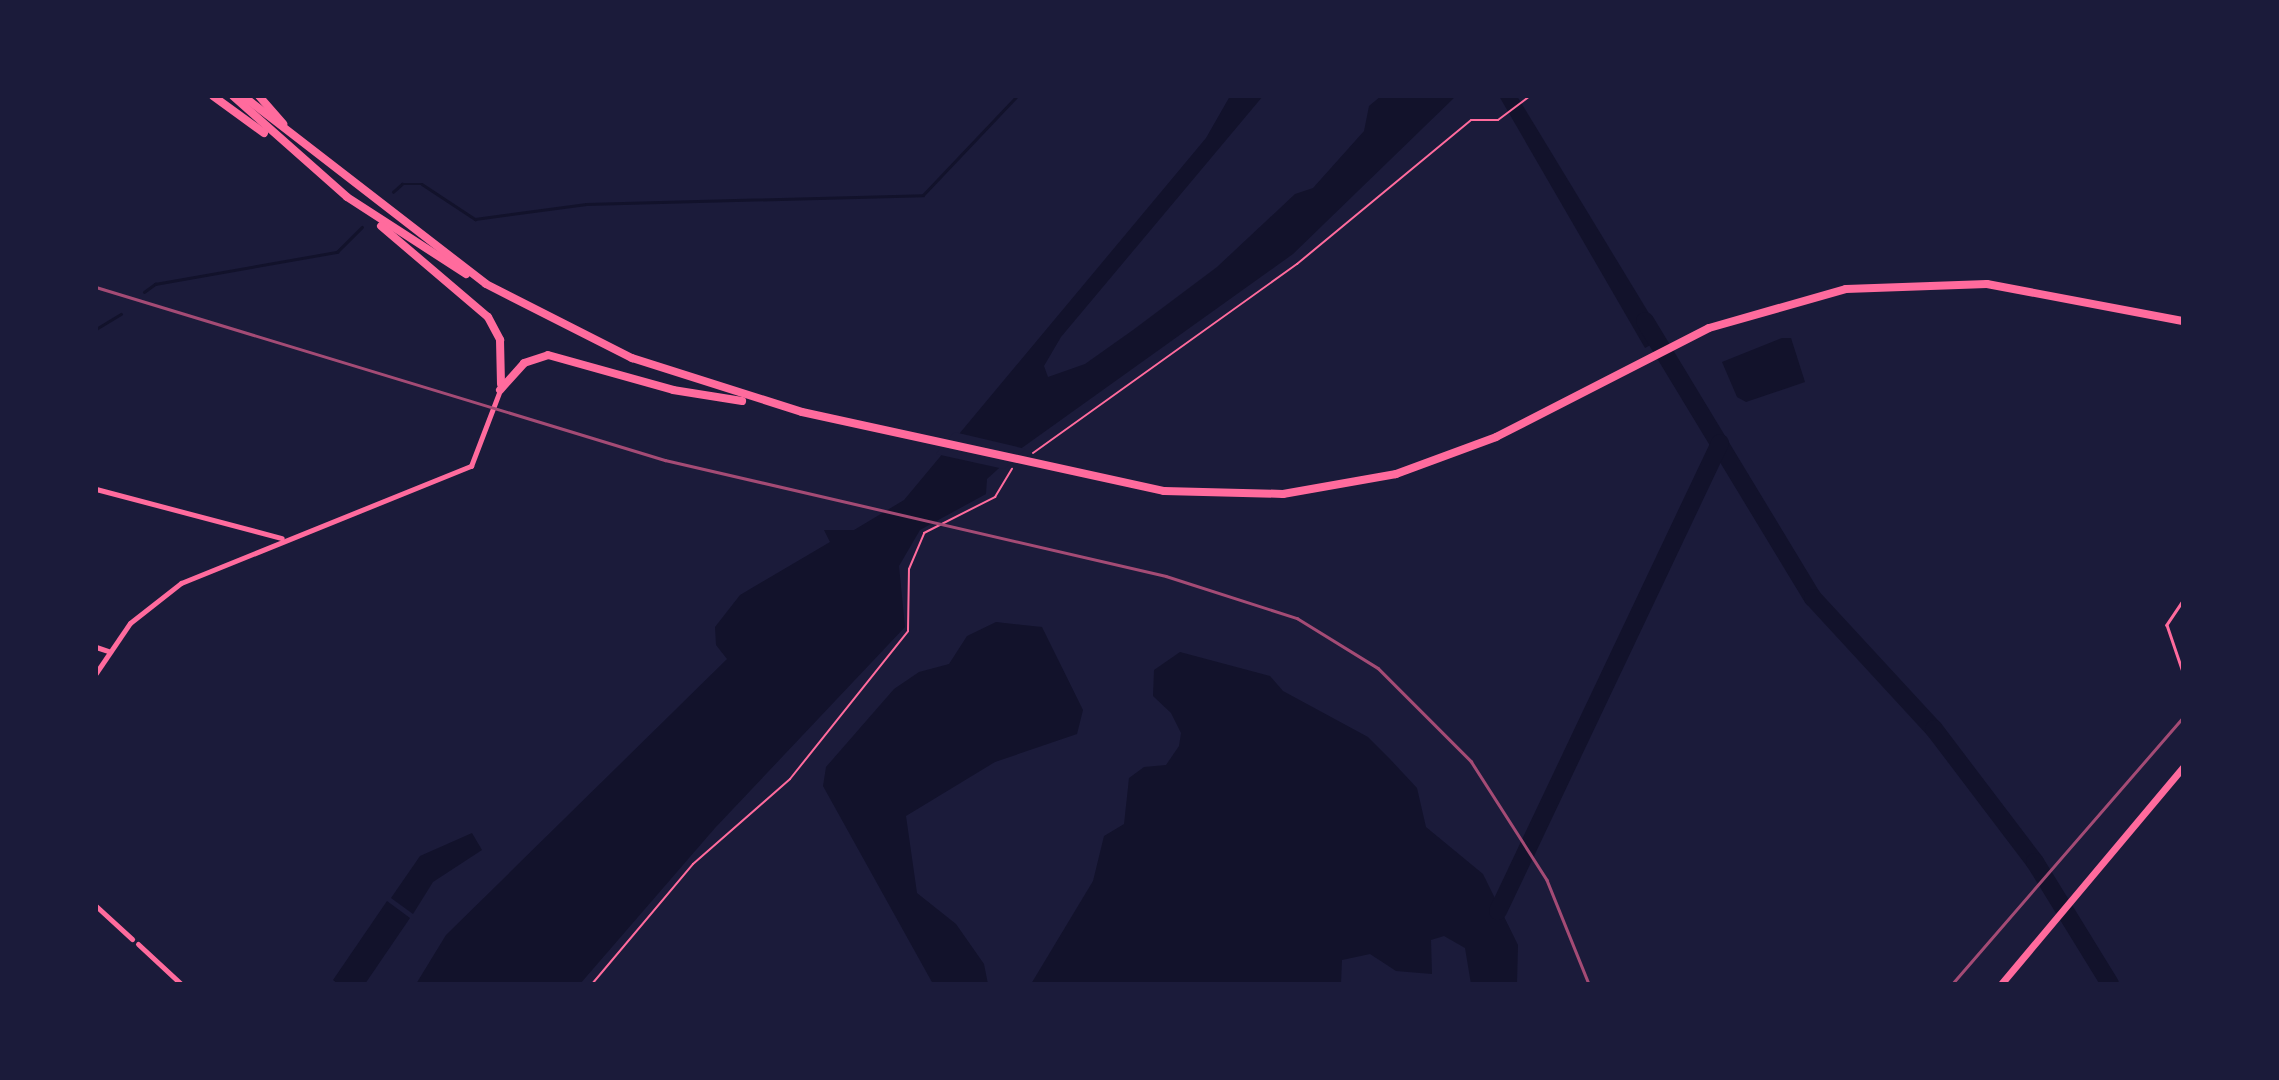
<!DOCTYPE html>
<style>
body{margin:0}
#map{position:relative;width:2279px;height:1080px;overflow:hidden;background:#1b1b3a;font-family:Bitter,serif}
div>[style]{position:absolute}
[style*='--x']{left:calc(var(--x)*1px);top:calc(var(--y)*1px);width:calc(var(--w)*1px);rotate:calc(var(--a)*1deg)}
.water>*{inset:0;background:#12122b}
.pier>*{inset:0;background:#1b1b3a}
.stream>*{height:2.5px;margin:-1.25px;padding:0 1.25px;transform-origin:1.25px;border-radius:1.25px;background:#12122b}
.river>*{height:18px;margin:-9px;padding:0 9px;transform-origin:9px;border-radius:9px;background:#12122b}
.path>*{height:2px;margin:-1px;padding:0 1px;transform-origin:1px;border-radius:1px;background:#ff6b9d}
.service>*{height:2.5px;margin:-1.25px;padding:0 1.25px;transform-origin:1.25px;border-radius:1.25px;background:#ff6b9d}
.minor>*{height:5px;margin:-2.5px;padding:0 2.5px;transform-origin:2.5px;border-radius:2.5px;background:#ff6b9d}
.secondary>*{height:7px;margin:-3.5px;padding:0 3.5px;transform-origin:3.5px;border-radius:3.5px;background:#ff6b9d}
.primary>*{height:8px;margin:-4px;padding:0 4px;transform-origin:4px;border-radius:4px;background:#ff6b9d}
.rail>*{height:2.5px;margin:-1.25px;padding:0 1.25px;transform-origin:1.25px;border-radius:1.25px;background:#a44b75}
span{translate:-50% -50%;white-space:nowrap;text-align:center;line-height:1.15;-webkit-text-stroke:7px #1b1b3a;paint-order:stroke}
.frame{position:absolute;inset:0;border:98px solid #1b1b3a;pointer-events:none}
</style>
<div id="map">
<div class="water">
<i style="clip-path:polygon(1230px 96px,1263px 96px,1061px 337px,1044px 366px,1048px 377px,1085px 364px,1133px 330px,1217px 267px,1295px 194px,1313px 188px,1364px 131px,1369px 106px,1381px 96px,1456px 96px,1293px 254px,1019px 450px,987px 479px,986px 494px,920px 530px,899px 566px,905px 627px,715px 828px,580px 984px,416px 984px,446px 935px,727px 659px,716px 645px,715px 627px,740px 595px,830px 542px,824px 530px,854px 530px,904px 500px,1206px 138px)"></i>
<i style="clip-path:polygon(1499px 96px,1517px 96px,1664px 338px,1645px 348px)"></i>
<i style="clip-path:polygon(1782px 338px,1791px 338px,1805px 382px,1746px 402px,1737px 397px,1722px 362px)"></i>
<i style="clip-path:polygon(996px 622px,1042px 627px,1083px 710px,1077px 734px,995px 762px,906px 816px,917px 893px,956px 924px,984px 964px,988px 984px,933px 984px,823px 786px,826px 767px,894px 689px,919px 672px,949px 664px,967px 636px)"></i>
<i style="clip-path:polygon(1180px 652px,1270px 676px,1283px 691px,1368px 737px,1389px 758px,1417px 788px,1426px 827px,1483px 874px,1518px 945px,1517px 984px,1471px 984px,1465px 948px,1444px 936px,1431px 940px,1432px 974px,1396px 971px,1370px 954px,1342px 960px,1341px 984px,1031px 984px,1093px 881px,1104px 836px,1124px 824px,1129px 778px,1144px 767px,1166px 765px,1179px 746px,1181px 733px,1171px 713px,1153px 696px,1154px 670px)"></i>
<i style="clip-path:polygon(472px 833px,482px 850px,433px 882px,413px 914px,391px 898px,420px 856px)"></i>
<i style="clip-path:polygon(387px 901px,410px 918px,365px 984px,338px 984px,333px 980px)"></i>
</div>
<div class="pier">
<i style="clip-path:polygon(954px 432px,1026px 449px,1004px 469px,936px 454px)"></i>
</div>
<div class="stream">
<i style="--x:393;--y:192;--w:12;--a:-42"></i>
<i style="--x:402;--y:184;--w:20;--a:0"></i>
<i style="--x:422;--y:184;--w:64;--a:33.4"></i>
<i style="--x:475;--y:219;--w:112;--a:-7.7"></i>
<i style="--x:586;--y:204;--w:337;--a:-1.5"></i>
<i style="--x:923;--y:195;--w:137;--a:-46.5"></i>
<i style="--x:144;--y:292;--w:14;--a:-36"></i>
<i style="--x:155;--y:284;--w:185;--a:-10"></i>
<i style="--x:337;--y:252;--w:35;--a:-45"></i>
<i style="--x:96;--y:329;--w:29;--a:-31"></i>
</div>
<div class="river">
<i style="--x:1645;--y:321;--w:324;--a:58.8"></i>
<i style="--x:1813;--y:598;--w:178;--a:47.3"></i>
<i style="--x:1934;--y:729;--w:167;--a:52.8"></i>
<i style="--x:2035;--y:862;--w:143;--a:58.4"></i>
<i style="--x:1498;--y:911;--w:518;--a:-64.62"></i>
</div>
<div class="path">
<i style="--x:1033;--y:453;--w:325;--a:-35.6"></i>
<i style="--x:1297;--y:264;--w:226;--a:-39.6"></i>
<i style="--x:1471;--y:120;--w:27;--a:0"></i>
<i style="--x:1498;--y:120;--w:40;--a:-37"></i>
<i style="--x:592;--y:984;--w:157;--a:-49.9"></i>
<i style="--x:693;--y:864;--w:129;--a:-41.2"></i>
<i style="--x:790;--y:779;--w:189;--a:-51.4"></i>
<i style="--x:908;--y:631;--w:62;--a:-89.1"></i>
<i style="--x:909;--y:569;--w:39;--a:-67"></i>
<i style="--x:924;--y:533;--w:80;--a:-26.9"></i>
<i style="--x:995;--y:497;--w:33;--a:-59"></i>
</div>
<div class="service">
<i style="--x:2183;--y:601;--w:29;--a:124"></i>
<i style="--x:2167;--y:625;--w:50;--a:71.2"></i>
</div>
<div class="minor">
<i style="--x:96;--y:489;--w:192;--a:14.8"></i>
<i style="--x:96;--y:647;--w:13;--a:18"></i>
<i style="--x:96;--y:673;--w:60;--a:-55.8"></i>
<i style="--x:130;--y:623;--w:65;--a:-38.1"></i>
<i style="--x:181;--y:583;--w:313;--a:-22"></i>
<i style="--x:471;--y:466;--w:81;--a:-69.1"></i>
<i style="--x:96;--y:906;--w:49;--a:42.5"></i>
<i style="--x:138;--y:944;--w:59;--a:42.9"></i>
</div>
<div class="secondary">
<i style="--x:2001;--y:984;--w:283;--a:-50"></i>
</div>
<div class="primary">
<i style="--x:213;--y:96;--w:63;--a:36"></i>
<i style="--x:233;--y:96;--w:152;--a:41.5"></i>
<i style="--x:347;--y:197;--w:142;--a:32.9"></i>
<i style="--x:243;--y:96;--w:307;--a:37.7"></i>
<i style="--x:486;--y:284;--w:164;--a:26.9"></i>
<i style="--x:632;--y:358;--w:178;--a:17.6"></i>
<i style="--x:802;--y:412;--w:371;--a:12.3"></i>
<i style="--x:1164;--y:491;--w:119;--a:1.4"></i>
<i style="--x:1283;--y:494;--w:115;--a:-10"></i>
<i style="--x:1396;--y:474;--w:107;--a:-20.3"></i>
<i style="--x:1496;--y:437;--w:239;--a:-27.1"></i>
<i style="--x:1709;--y:328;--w:142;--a:-15.9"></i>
<i style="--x:1846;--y:289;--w:141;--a:-2"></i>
<i style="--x:1987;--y:284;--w:199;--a:10.7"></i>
<i style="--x:259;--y:96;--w:37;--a:49"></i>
<i style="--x:381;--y:226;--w:140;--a:40.4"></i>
<i style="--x:488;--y:317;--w:26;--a:62"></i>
<i style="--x:500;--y:340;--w:44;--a:88.7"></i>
<i style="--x:500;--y:390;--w:36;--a:-48"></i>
<i style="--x:524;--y:363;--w:25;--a:-18"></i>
<i style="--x:548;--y:355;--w:130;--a:15.6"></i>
<i style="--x:673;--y:390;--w:70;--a:9.1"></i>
</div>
<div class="rail">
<i style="--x:96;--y:287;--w:595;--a:16.91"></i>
<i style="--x:665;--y:460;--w:514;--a:13.04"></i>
<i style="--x:1166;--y:576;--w:138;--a:17.8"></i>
<i style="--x:1297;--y:618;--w:95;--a:31.7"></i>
<i style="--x:1378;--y:668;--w:132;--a:45"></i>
<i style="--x:1471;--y:761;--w:141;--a:57.4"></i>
<i style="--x:1547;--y:880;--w:112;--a:68"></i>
<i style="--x:1952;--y:984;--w:353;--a:-49.1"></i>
</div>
<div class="frame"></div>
</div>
